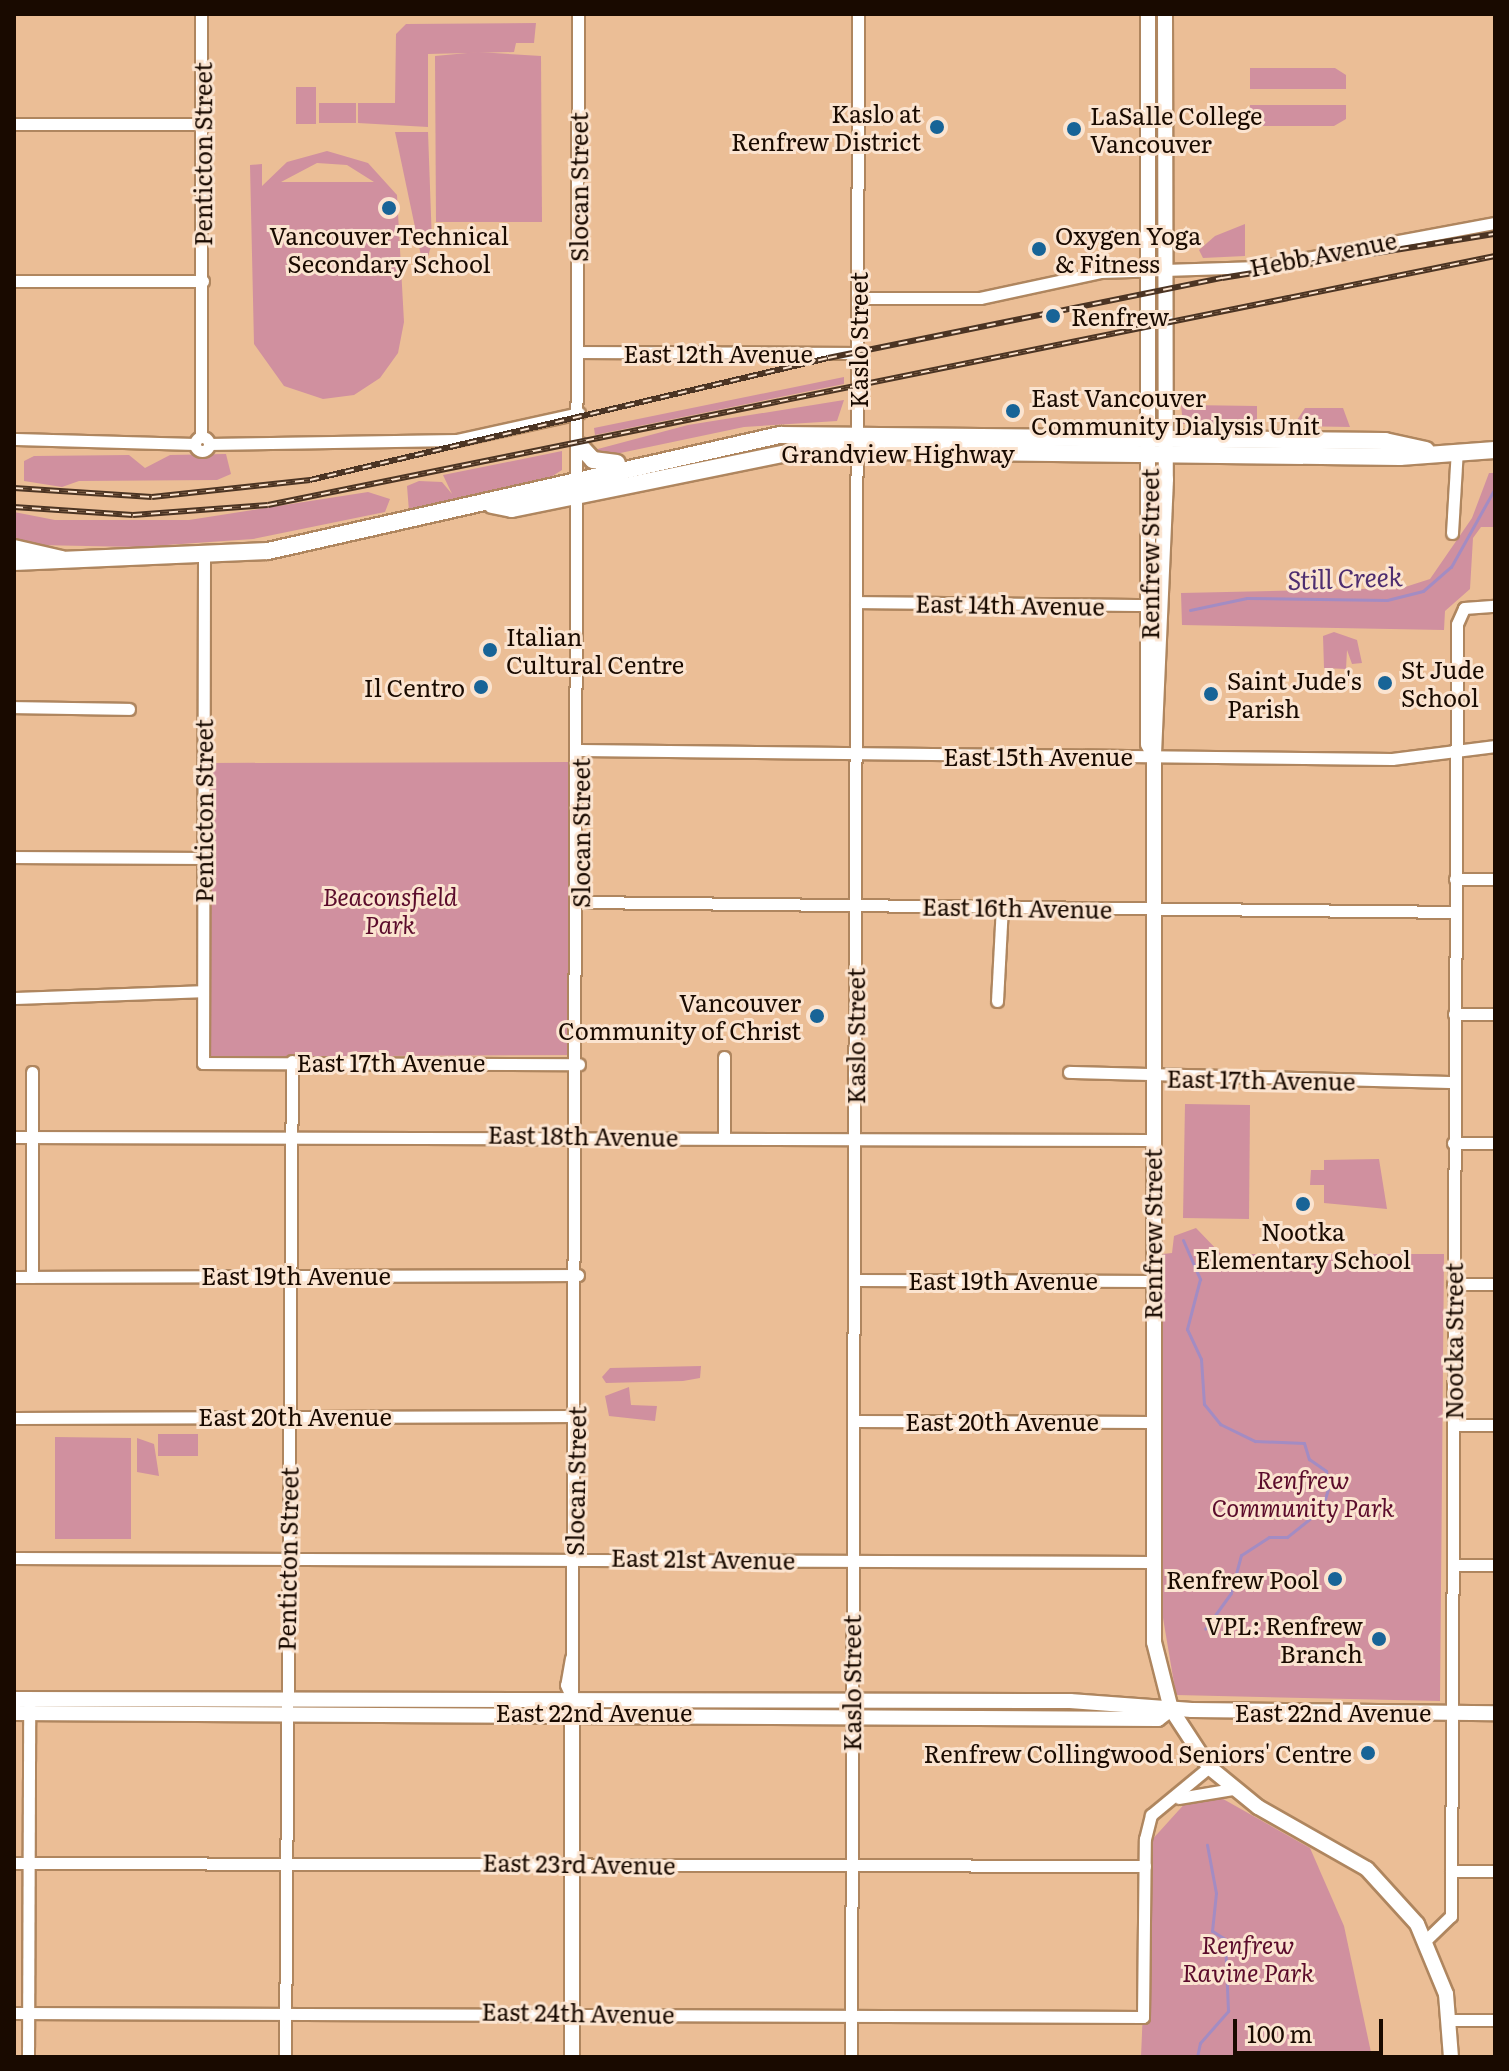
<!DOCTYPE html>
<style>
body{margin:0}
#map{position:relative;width:1509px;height:2071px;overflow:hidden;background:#ebbe96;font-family:Literata,serif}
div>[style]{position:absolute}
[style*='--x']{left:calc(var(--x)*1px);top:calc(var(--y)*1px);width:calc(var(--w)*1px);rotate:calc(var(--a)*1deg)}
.green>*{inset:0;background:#d0909f}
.stream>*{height:3px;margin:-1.5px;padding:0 1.5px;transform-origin:1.5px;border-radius:1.5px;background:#a38cc3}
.roads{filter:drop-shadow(2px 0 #af865f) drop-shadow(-2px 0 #af865f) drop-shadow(0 2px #af865f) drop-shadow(0 -2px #af865f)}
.minor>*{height:11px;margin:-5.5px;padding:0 5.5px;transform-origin:5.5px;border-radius:5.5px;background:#fff}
.minor>.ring{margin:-5.5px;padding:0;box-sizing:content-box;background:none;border:11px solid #fff;border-radius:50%}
.tertiary>*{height:14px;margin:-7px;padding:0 7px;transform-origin:7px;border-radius:7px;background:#fff}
.secondary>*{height:16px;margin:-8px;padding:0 8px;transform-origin:8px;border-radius:8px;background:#fff}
.rail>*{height:6px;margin-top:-3px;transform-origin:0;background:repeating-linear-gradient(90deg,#fbe4d0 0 9px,#4b3423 0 18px);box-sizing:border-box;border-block:2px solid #4b3423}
.dots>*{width:22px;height:22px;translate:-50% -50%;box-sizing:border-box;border:4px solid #fbe4d0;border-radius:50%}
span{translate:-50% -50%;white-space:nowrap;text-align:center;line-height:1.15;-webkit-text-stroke:6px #fbe4d0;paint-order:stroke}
.poi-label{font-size:24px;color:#190a00}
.right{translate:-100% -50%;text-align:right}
.left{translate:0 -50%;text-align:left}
.street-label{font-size:24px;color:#190a00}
.park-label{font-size:24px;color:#5b0b2b;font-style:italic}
.water-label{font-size:26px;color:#4d2d70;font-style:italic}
.frame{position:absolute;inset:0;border:16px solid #190a00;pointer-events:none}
.scale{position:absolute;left:1233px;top:2019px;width:150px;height:36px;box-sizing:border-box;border:4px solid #190a00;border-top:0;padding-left:10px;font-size:24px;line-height:28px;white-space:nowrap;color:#190a00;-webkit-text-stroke:6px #fbe4d0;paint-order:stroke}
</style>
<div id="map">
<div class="green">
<i style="clip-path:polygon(536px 23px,534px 43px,516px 43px,514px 52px,428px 54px,428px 127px,358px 123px,358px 103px,395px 103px,396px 34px,406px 24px)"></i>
<i style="clip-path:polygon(478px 52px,541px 56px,542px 222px,436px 222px,435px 56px)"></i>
<i style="clip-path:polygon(1250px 68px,1335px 68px,1346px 75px,1346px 89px,1250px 89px)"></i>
<i style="clip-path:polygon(296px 87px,316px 87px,316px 124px,296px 124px)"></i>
<i style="clip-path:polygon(319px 103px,356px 103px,356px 123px,319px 123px)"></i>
<i style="clip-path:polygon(1250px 105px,1346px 105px,1346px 119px,1334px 126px,1250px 126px)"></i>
<i style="clip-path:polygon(395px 132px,428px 132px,432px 243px,424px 270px)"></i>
<i style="clip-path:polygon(evenodd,327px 151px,368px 163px,397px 195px,404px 322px,398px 353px,380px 378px,354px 395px,323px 399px,284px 386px,254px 344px,250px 165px,262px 164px,262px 186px,287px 162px,327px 151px,317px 163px,347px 165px,374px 182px,281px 182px,317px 163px)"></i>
<i style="clip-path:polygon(1245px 224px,1245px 256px,1203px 258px,1199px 250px,1215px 236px)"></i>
<i style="clip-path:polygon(844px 377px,844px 384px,595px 435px,594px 428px)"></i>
<i style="clip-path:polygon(1180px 396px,1188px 405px,1257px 406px,1257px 424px,1183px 424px)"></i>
<i style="clip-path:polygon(844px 400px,837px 421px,744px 427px,606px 456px,594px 450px,688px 425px)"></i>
<i style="clip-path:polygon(1305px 408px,1343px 408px,1350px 427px,1293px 426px)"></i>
<i style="clip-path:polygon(562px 451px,562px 470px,551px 477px,409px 511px,407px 486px,419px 481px,442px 482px,452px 494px,443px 475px)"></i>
<i style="clip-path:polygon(226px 454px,231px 474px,217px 480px,79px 481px,62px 487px,24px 481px,24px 461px,34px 456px,129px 455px,145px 468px,170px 455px)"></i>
<i style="clip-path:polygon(1489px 473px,1495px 473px,1495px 527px,1481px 527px,1473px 538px,1470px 589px,1445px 611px,1444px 630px,1182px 625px,1181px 593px,1402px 588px,1430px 579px,1472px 518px)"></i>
<i style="clip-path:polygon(368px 492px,390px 499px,385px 512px,253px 539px,138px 547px,36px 545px,14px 537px,14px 512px,55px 520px,189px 520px)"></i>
<i style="clip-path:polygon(1334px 632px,1357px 640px,1362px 663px,1352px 664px,1347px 650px,1346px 669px,1324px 668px,1323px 636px)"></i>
<i style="clip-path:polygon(571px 762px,570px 1055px,211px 1057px,209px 763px)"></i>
<i style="clip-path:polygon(1185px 1104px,1250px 1105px,1249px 1219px,1183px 1218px)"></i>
<i style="clip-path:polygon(1379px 1159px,1387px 1209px,1324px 1203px,1324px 1185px,1310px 1185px,1311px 1170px,1324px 1170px,1324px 1160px)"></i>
<i style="clip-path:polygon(1196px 1228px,1221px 1254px,1444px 1254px,1440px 1701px,1176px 1695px,1163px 1618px,1163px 1254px,1172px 1253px,1174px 1236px)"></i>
<i style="clip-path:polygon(701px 1366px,700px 1378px,683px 1381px,606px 1383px,602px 1377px,610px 1368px)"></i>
<i style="clip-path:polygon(629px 1387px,631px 1405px,657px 1406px,655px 1421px,609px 1416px,605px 1396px)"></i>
<i style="clip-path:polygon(158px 1434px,198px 1434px,198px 1456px,158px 1456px)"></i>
<i style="clip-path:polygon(55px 1437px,131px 1438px,131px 1539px,55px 1539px)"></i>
<i style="clip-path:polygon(137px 1438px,154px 1444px,159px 1476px,137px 1472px)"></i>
<i style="clip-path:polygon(1097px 1706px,1150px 1711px,866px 1707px)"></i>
<i style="clip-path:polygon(1216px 1795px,1310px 1848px,1344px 1926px,1372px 2057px,1141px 2057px,1150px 1842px,1188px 1800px)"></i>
</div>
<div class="stream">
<i style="--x:1190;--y:610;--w:58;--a:-11.9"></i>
<i style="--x:1247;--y:598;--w:140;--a:0.8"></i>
<i style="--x:1387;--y:600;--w:37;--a:-14"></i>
<i style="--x:1423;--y:591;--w:37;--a:-41"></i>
<i style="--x:1451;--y:567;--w:90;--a:-60.9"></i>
<i style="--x:1183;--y:1240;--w:43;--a:66.4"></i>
<i style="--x:1200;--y:1279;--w:52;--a:104.6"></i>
<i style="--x:1187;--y:1329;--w:33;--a:65"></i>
<i style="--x:1201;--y:1359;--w:45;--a:86.2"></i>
<i style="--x:1204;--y:1404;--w:26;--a:51"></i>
<i style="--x:1220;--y:1424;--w:39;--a:26"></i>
<i style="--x:1255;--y:1441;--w:49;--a:2.3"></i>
<i style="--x:1304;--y:1443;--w:17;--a:73"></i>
<i style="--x:1309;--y:1459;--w:21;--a:35"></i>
<i style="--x:1326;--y:1471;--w:18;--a:84"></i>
<i style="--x:1328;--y:1489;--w:21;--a:107"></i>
<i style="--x:1322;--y:1509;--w:45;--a:141.3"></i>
<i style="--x:1287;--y:1537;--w:18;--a:180"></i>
<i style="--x:1269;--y:1537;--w:33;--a:147"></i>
<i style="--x:1241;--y:1555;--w:39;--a:105"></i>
<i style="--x:1231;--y:1593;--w:44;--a:125.8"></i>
<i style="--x:1197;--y:2057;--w:14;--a:-78"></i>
<i style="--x:1200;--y:2043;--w:43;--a:-48.8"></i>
<i style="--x:1228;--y:2011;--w:72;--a:-92.4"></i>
<i style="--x:1225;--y:1939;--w:15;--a:-148"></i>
<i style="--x:1212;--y:1931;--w:38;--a:-84"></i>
<i style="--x:1216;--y:1893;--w:49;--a:-100.6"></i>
</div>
<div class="roads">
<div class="minor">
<i style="--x:201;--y:14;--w:423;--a:90"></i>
<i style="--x:14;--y:124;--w:188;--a:0"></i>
<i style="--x:14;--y:281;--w:189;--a:0"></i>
<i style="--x:858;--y:298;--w:122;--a:0"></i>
<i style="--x:980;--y:298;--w:123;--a:-12.2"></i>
<i style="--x:1100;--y:272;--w:159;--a:-1.8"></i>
<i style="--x:1259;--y:267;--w:240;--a:-10.6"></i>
<i style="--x:579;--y:352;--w:279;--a:0.2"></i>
<i class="ring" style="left:195px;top:437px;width:3px;height:3px"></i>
<i style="--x:16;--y:439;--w:179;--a:1.6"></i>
<i style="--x:209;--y:444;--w:248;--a:-0.9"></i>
<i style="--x:457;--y:440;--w:125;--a:-12.5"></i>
<i style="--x:1452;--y:533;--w:83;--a:-86.6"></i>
<i style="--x:204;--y:559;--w:504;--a:90.11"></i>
<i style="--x:203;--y:1063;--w:376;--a:0.2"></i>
<i style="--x:856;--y:602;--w:299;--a:0.6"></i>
<i style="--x:14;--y:707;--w:115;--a:1"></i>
<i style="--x:580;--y:750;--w:812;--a:0.64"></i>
<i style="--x:1392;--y:759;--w:104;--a:-7.2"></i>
<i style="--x:14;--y:857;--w:188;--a:0.3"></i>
<i style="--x:1455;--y:879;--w:40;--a:0"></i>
<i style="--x:579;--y:902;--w:876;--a:0.65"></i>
<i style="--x:14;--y:998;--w:188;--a:-2.1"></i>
<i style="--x:997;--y:1001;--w:94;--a:-87"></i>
<i style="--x:1454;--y:1014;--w:41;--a:0"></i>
<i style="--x:1069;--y:1072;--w:384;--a:1.5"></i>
<i style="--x:724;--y:1136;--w:79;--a:-90"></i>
<i style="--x:14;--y:1137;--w:1138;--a:0.15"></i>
<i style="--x:1453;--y:1143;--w:42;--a:0"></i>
<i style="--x:14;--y:1277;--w:564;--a:-0.2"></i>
<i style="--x:32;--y:1277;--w:205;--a:-90"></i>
<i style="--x:854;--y:1280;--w:298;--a:0.2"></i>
<i style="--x:1453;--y:1284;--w:42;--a:0"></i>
<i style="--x:14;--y:1418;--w:562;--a:-0.2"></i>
<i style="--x:853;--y:1421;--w:299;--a:0.2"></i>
<i style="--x:1454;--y:1425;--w:41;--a:0"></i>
<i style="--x:14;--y:1558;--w:1138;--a:0.2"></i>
<i style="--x:1454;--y:1565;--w:41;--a:0"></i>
<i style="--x:571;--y:1658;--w:27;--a:100"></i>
<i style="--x:566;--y:1685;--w:14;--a:65"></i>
<i style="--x:572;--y:1698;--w:1684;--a:-89.8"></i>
<i style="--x:1179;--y:1798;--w:55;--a:-9.5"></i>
<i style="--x:14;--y:1863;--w:1131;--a:0.15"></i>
<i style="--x:1451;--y:1871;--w:44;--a:0"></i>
<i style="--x:1427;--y:1939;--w:33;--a:-44"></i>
<i style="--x:1451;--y:1916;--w:1292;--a:-89.73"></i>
<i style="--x:1457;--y:624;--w:17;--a:-66"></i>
<i style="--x:1464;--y:608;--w:31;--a:-4"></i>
<i style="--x:14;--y:2013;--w:1129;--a:0.2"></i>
<i style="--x:1143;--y:2017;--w:178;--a:-89.4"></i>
<i style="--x:1145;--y:1839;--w:25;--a:-76"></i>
<i style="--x:1151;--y:1815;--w:75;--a:-39.6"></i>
<i style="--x:1449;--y:2020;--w:46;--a:0"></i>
<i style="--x:28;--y:2057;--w:350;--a:-89.8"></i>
<i style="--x:285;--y:2057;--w:996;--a:-89.6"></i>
<i style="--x:851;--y:2057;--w:2043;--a:-89.8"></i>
</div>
<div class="tertiary">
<i style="--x:1148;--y:14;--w:730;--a:90"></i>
<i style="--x:1148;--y:744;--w:13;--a:63"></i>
<i style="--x:1165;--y:14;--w:465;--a:89.9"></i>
<i style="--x:1166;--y:479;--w:277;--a:92.5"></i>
<i style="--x:1154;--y:756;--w:886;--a:90"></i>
<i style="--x:1154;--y:1642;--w:69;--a:75.8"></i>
<i style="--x:1171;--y:1709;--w:69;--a:56.8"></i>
<i style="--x:1209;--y:1767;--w:63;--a:39.2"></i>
<i style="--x:1258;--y:1807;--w:125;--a:29.6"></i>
<i style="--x:1367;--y:1869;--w:74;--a:47.7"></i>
<i style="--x:1417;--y:1924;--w:76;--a:67.5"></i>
<i style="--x:1446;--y:1994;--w:63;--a:85.5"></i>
<i style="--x:14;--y:1699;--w:1056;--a:0.11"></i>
<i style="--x:1070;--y:1701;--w:122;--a:4.2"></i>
<i style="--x:1192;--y:1710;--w:303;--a:0.6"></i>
<i style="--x:14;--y:1713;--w:1144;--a:0.3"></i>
<i style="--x:1158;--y:1719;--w:16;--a:-38"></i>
<i style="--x:572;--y:2057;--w:355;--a:-90"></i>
</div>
<div class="secondary">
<i style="--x:580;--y:446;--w:19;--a:47"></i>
<i style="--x:593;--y:460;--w:24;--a:7"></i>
<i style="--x:492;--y:505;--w:20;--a:11"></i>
<i style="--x:512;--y:509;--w:295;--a:-11.5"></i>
<i style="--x:801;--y:450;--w:599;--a:0.67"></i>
<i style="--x:1400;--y:457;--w:95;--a:-4.2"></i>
<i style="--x:14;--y:548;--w:49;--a:12.9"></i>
<i style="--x:14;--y:562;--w:254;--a:-2.5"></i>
<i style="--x:268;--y:551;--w:525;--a:-12.77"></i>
<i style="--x:780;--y:435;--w:605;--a:0.57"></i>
<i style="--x:1385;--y:441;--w:42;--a:12.4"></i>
</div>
</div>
<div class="rail">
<i style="--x:14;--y:488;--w:138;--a:3.7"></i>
<i style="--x:152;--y:497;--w:159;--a:-6.1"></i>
<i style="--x:310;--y:480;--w:532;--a:-13.25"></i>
<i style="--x:828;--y:358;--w:402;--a:-11.5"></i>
<i style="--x:1222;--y:278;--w:277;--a:-9.2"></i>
<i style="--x:14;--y:507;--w:119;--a:3.8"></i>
<i style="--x:133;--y:515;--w:135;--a:-4.2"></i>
<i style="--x:268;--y:505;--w:1252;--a:-11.47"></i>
</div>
<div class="dots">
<i style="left:937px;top:127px;background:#186497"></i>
<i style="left:1074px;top:129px;background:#186497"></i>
<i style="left:389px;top:208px;background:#186497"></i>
<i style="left:1039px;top:249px;background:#186497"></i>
<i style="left:1053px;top:316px;background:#186497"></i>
<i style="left:1013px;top:411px;background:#186497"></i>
<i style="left:490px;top:650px;background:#186497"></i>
<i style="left:1385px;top:683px;background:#186497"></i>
<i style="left:481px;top:687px;background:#186497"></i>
<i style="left:1211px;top:694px;background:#186497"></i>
<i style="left:817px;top:1016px;background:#186497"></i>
<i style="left:1303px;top:1204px;background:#186497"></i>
<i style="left:1335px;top:1579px;background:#186497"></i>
<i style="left:1379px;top:1639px;background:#186497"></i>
<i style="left:1368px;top:1753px;background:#186497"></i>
</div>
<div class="poi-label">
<span class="right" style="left:921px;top:127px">Kaslo at<br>Renfrew District</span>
<span class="left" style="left:1090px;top:129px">LaSalle College<br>Vancouver</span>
<span style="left:389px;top:249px">Vancouver Technical<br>Secondary School</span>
<span class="left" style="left:1055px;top:249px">Oxygen Yoga<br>&amp; Fitness</span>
<span class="left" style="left:1071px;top:316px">Renfrew</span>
<span class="left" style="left:1031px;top:411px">East Vancouver<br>Community Dialysis Unit</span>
<span class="left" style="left:506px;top:650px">Italian<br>Cultural Centre</span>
<span class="left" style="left:1401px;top:683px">St Jude<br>School</span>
<span class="left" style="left:1227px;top:694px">Saint Jude's<br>Parish</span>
<span class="right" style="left:465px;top:687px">Il Centro</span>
<span class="right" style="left:801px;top:1016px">Vancouver<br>Community of Christ</span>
<span style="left:1303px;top:1245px">Nootka<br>Elementary School</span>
<span class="right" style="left:1319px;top:1579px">Renfrew Pool</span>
<span class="right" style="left:1363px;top:1639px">VPL: Renfrew<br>Branch</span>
<span class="right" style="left:1352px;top:1753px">Renfrew Collingwood Seniors' Centre</span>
</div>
<div class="street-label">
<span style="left:202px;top:154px;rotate:-90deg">Penticton Street</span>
<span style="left:578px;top:187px;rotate:-90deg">Slocan Street</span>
<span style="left:1323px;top:253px;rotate:-11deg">Hebb Avenue</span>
<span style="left:858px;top:340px;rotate:-90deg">Kaslo Street</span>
<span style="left:718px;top:353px">East 12th Avenue</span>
<span style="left:898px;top:453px">Grandview Highway</span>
<span style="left:1149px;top:554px;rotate:-90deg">Renfrew Street</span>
<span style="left:1010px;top:604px;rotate:1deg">East 14th Avenue</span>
<span style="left:1038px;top:756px">East 15th Avenue</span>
<span style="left:203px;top:811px;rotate:-90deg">Penticton Street</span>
<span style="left:580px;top:833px;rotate:-90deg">Slocan Street</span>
<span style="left:1017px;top:907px;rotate:1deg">East 16th Avenue</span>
<span style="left:855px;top:1036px;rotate:-90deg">Kaslo Street</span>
<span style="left:391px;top:1062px">East 17th Avenue</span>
<span style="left:1261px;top:1079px;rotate:1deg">East 17th Avenue</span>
<span style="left:583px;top:1135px;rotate:1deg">East 18th Avenue</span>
<span style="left:1152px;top:1234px;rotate:-90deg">Renfrew Street</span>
<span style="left:296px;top:1275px">East 19th Avenue</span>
<span style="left:1003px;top:1280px">East 19th Avenue</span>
<span style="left:1453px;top:1341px;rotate:-90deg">Nootka Street</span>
<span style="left:295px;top:1416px">East 20th Avenue</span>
<span style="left:1002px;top:1421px">East 20th Avenue</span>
<span style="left:575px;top:1481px;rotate:-89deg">Slocan Street</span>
<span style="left:703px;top:1558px;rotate:1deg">East 21st Avenue</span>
<span style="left:287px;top:1559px;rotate:-89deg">Penticton Street</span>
<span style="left:851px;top:1683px;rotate:-90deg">Kaslo Street</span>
<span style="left:594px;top:1712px">East 22nd Avenue</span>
<span style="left:1333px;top:1712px">East 22nd Avenue</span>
<span style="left:579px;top:1863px;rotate:1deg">East 23rd Avenue</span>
<span style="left:578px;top:2012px;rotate:1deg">East 24th Avenue</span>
</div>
<div class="park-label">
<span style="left:390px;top:910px">Beaconsfield<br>Park</span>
<span style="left:1303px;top:1493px">Renfrew<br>Community Park</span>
<span style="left:1248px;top:1958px">Renfrew<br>Ravine Park</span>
</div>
<div class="water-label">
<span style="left:1345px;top:577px;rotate:-2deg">Still Creek</span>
</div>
<div class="frame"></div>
<div class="scale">100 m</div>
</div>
